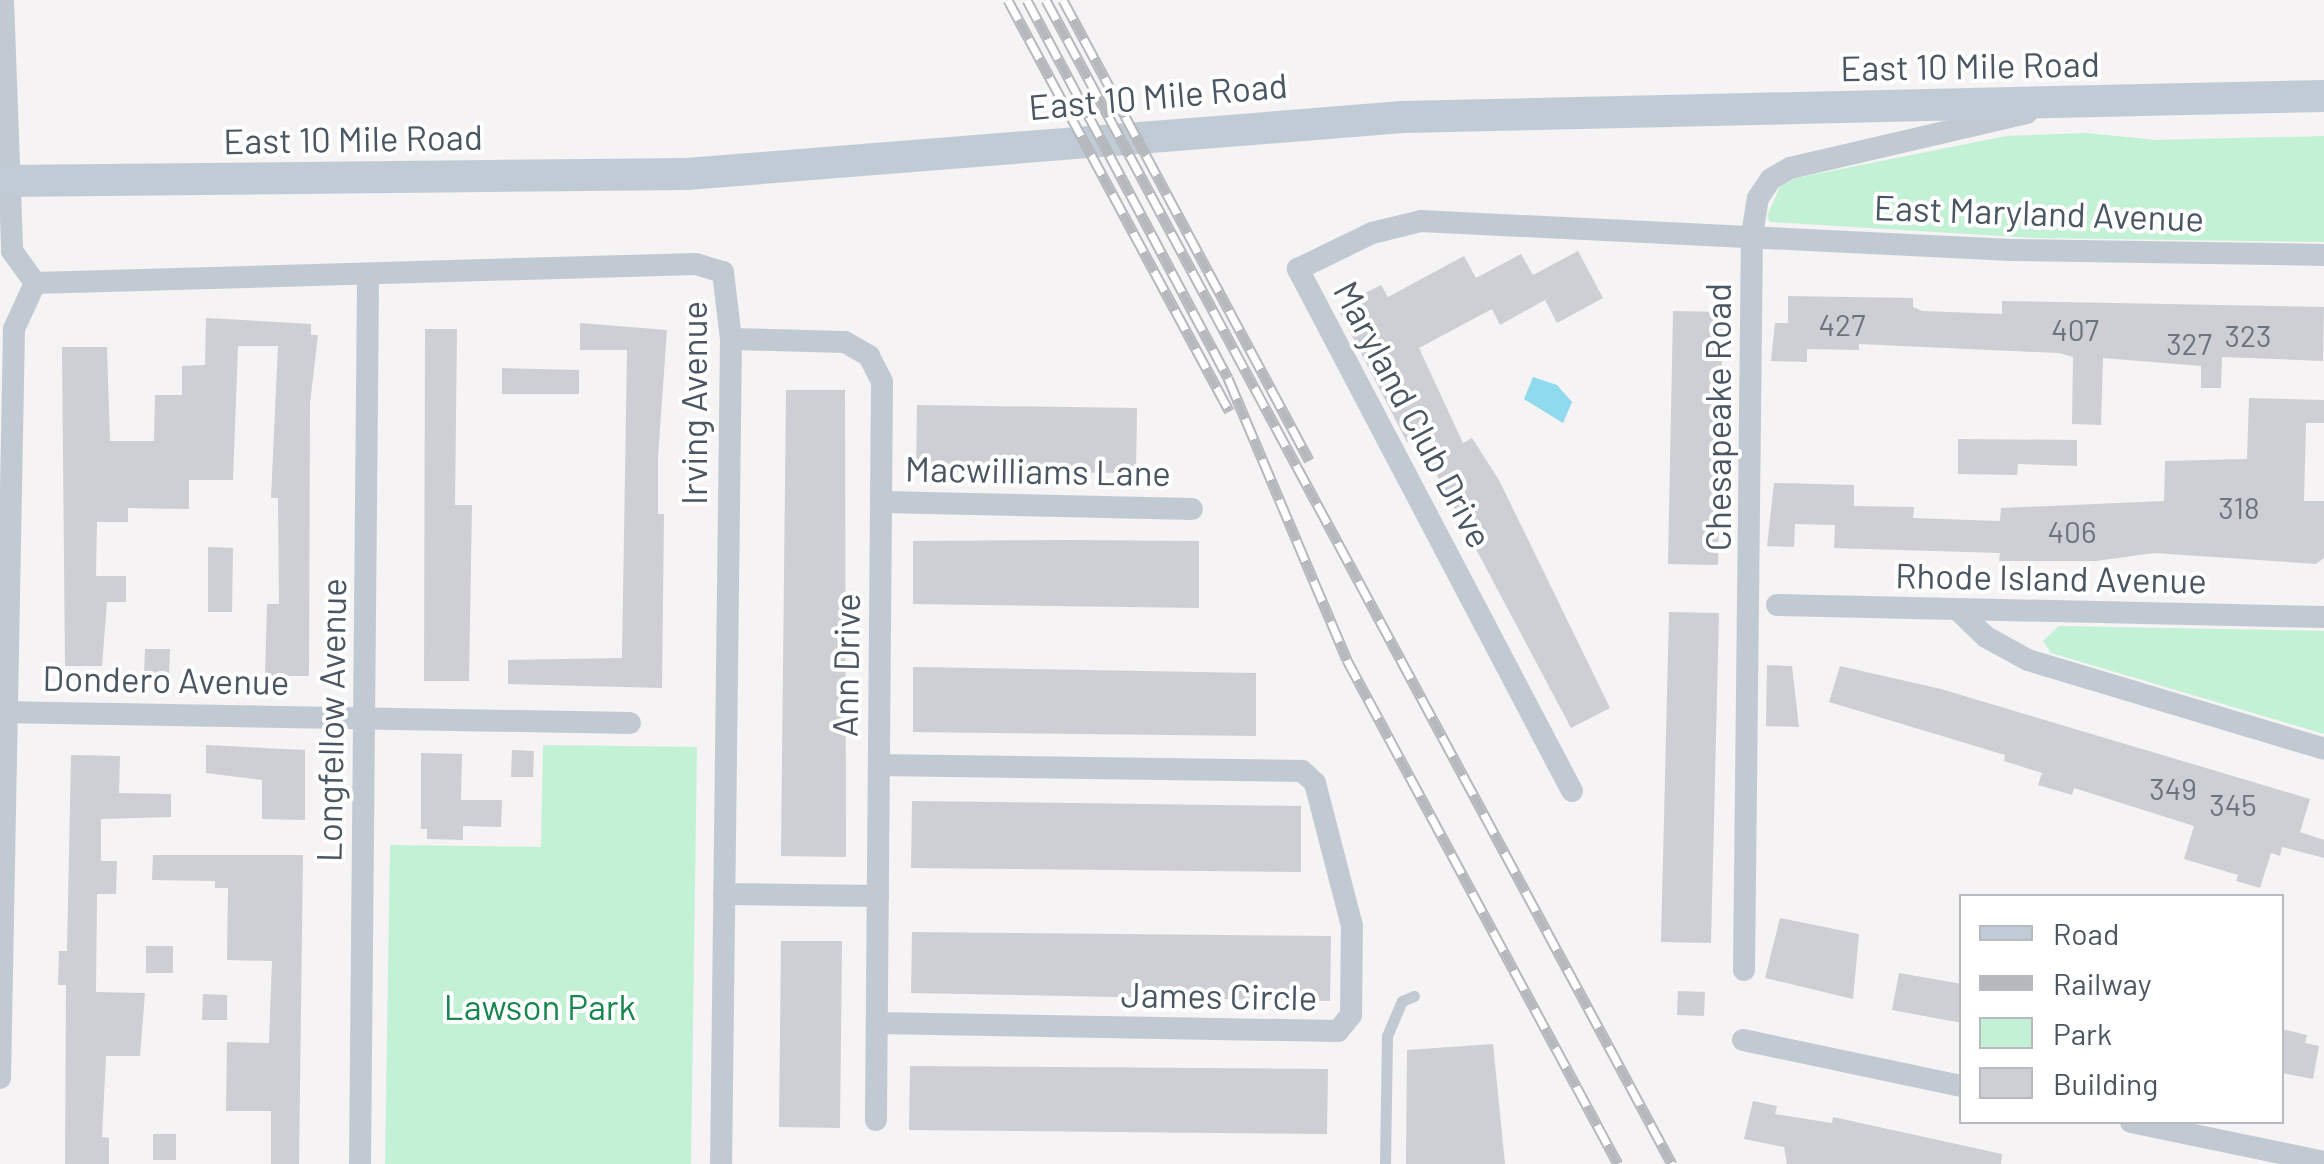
<!DOCTYPE html>
<style>
body{margin:0}
#map{position:relative;width:2324px;height:1164px;overflow:hidden;background:#f5f3f3;font-family:Barlow,sans-serif}
div>[style]{position:absolute}
[style*='--x']{left:calc(var(--x)*1px);top:calc(var(--y)*1px);width:calc(var(--w)*1px);rotate:calc(var(--a)*1deg)}
.green>*{inset:0;background:#c3f1d5}
.water>*{inset:0;background:#90daee}
.building>*{inset:0;background:#cdcfd5}
.service>*{height:11px;margin:-5.5px;padding:0 5.5px;transform-origin:5.5px;border-radius:5.5px;background:#c1cad2}
.minor>*{height:22px;margin:-11px;padding:0 11px;transform-origin:11px;border-radius:11px;background:#c1cad2}
.secondary>*{height:32px;margin:-16px;padding:0 16px;transform-origin:16px;border-radius:16px;background:#c1cbd6}
.rail>*{height:11px;margin-top:-5.5px;transform-origin:0;background:repeating-linear-gradient(90deg,#fff 0 22px,#b5b8bd 0 44px);box-sizing:border-box;border-block:2px solid #b5b8bd}
span{translate:-50% -50%;white-space:nowrap;text-align:center;line-height:1.15;-webkit-text-stroke:8px #fff;paint-order:stroke}
.number-label{font-size:30px;color:#6b747e}
.number-label span{-webkit-text-stroke-width:0}
.street-label{font-size:35px;color:#4a5661}
.park-label{font-size:35px;color:#17864f}
.legend{position:absolute;left:1959px;top:894px;width:325px;height:230px;box-sizing:border-box;background:#fff;border:2px solid #b7bbc0;margin:0;padding:12px 18px;list-style:none;font-size:30px;color:#4a5661}
.legend li{display:flex;align-items:center;gap:20px;height:50px}
.legend b{width:50px;border:2px solid #b7bbc0}
</style>
<div id="map">
<div class="green">
<i style="clip-path:polygon(2086px 133px,2157px 140px,2324px 136px,2324px 242px,2036px 238px,1770px 222px,1767px 216px,1780px 187px,1796px 178px,2006px 136px)"></i>
<i style="clip-path:polygon(2059px 626px,2324px 631px,2324px 734px,2051px 653px,2043px 641px)"></i>
<i style="clip-path:polygon(543px 745px,697px 747px,691px 1164px,385px 1164px,390px 845px,541px 847px)"></i>
</div>
<div class="water">
<i style="clip-path:polygon(1533px 377px,1557px 385px,1572px 402px,1563px 423px,1524px 399px)"></i>
</div>
<div class="building">
<i style="clip-path:polygon(1578px 251px,1603px 298px,1557px 323px,1545px 300px,1500px 325px,1492px 309px,1419px 348px,1463px 443px,1472px 438px,1499px 480px,1610px 708px,1571px 728px,1417px 438px,1407px 442px,1337px 307px,1381px 285px,1388px 297px,1464px 256px,1476px 278px,1521px 254px,1533px 275px)"></i>
<i style="clip-path:polygon(1788px 296px,1913px 298px,1913px 307px,1922px 311px,2002px 314px,2002px 301px,2324px 307px,2323px 361px,2222px 357px,2221px 388px,2201px 388px,2201px 366px,2103px 358px,2101px 425px,2072px 424px,2073px 357px,2059px 353px,1859px 344px,1859px 350px,1807px 349px,1807px 362px,1771px 361px,1775px 323px,1788px 323px)"></i>
<i style="clip-path:polygon(1673px 311px,1723px 312px,1718px 565px,1668px 564px)"></i>
<i style="clip-path:polygon(206px 318px,311px 324px,311px 335px,318px 335px,310px 403px,309px 676px,265px 676px,267px 604px,279px 604px,278px 498px,271px 498px,278px 346px,238px 346px,233px 480px,189px 480px,189px 509px,128px 508px,128px 522px,97px 522px,96px 576px,126px 576px,126px 602px,107px 602px,102px 666px,65px 666px,62px 347px,107px 347px,110px 441px,154px 441px,155px 395px,182px 395px,182px 366px,205px 365px)"></i>
<i style="clip-path:polygon(580px 323px,667px 330px,658px 457px,658px 514px,664px 514px,662px 688px,508px 684px,508px 660px,622px 658px,627px 350px,580px 350px)"></i>
<i style="clip-path:polygon(425px 329px,457px 329px,455px 505px,472px 505px,469px 681px,424px 681px)"></i>
<i style="clip-path:polygon(502px 368px,579px 370px,579px 394px,502px 394px)"></i>
<i style="clip-path:polygon(786px 390px,845px 390px,846px 857px,781px 856px)"></i>
<i style="clip-path:polygon(2249px 398px,2324px 400px,2324px 423px,2306px 423px,2304px 501px,2324px 501px,2324px 558px,2316px 564px,2154px 553px,2096px 561px,1999px 561px,2000px 553px,1834px 548px,1835px 525px,1795px 524px,1794px 547px,1767px 546px,1774px 483px,1854px 485px,1854px 506px,1914px 507px,1913px 518px,2000px 521px,2001px 508px,2164px 501px,2165px 461px,2247px 459px)"></i>
<i style="clip-path:polygon(917px 405px,1137px 408px,1136px 473px,916px 471px)"></i>
<i style="clip-path:polygon(1958px 439px,2077px 440px,2077px 466px,2018px 464px,2017px 475px,1958px 474px)"></i>
<i style="clip-path:polygon(1071px 540px,1199px 541px,1199px 608px,913px 604px,913px 541px)"></i>
<i style="clip-path:polygon(208px 547px,233px 548px,232px 612px,208px 612px)"></i>
<i style="clip-path:polygon(1669px 612px,1719px 613px,1711px 943px,1661px 942px)"></i>
<i style="clip-path:polygon(145px 649px,170px 649px,169px 675px,144px 675px)"></i>
<i style="clip-path:polygon(1767px 665px,1792px 666px,1799px 727px,1766px 726px)"></i>
<i style="clip-path:polygon(1840px 666px,1941px 689px,2310px 799px,2300px 832px,2324px 840px,2324px 858px,2282px 847px,2280px 856px,2271px 853px,2260px 888px,2236px 881px,2238px 875px,2184px 859px,2194px 826px,2074px 788px,2072px 795px,2038px 785px,2042px 773px,2004px 761px,2005px 755px,1829px 702px)"></i>
<i style="clip-path:polygon(913px 667px,1256px 673px,1256px 736px,913px 732px)"></i>
<i style="clip-path:polygon(206px 745px,305px 750px,305px 820px,262px 819px,262px 780px,206px 773px)"></i>
<i style="clip-path:polygon(512px 750px,534px 751px,533px 777px,511px 777px)"></i>
<i style="clip-path:polygon(421px 753px,462px 754px,461px 800px,502px 800px,501px 827px,463px 826px,463px 840px,427px 839px,427px 829px,421px 829px)"></i>
<i style="clip-path:polygon(71px 755px,120px 756px,119px 793px,171px 794px,171px 817px,101px 819px,101px 861px,117px 861px,116px 894px,97px 894px,96px 992px,145px 993px,140px 1056px,106px 1056px,102px 1137px,109px 1138px,109px 1164px,65px 1164px,66px 985px,58px 985px,59px 951px,67px 951px)"></i>
<i style="clip-path:polygon(912px 801px,1301px 806px,1301px 872px,911px 868px)"></i>
<i style="clip-path:polygon(153px 855px,303px 855px,299px 1164px,271px 1164px,271px 1111px,226px 1111px,227px 1042px,269px 1043px,272px 961px,227px 960px,228px 888px,215px 888px,215px 881px,152px 880px)"></i>
<i style="clip-path:polygon(1780px 918px,1859px 934px,1853px 999px,1765px 978px)"></i>
<i style="clip-path:polygon(912px 932px,1331px 936px,1330px 1001px,911px 993px)"></i>
<i style="clip-path:polygon(781px 941px,842px 941px,840px 1128px,779px 1127px)"></i>
<i style="clip-path:polygon(146px 946px,173px 946px,173px 973px,146px 973px)"></i>
<i style="clip-path:polygon(1899px 973px,1962px 984px,1962px 1023px,1892px 1010px)"></i>
<i style="clip-path:polygon(1678px 991px,1705px 992px,1704px 1016px,1677px 1015px)"></i>
<i style="clip-path:polygon(203px 994px,227px 995px,227px 1020px,202px 1020px)"></i>
<i style="clip-path:polygon(2282px 1029px,2307px 1035px,2305px 1043px,2319px 1046px,2313px 1079px,2282px 1073px)"></i>
<i style="clip-path:polygon(1493px 1044px,1505px 1164px,1406px 1164px,1407px 1050px)"></i>
<i style="clip-path:polygon(910px 1066px,1328px 1069px,1327px 1134px,909px 1130px)"></i>
<i style="clip-path:polygon(1753px 1101px,1777px 1106px,1775px 1114px,1832px 1123px,1833px 1117px,2002px 1154px,2001px 1164px,1787px 1164px,1784px 1147px,1744px 1139px)"></i>
<i style="clip-path:polygon(153px 1134px,176px 1134px,176px 1160px,153px 1160px)"></i>
</div>
<div class="service">
<i style="--x:1385;--y:1164;--w:128;--a:-89.1"></i>
<i style="--x:1387;--y:1036;--w:38;--a:-67"></i>
<i style="--x:1402;--y:1001;--w:13;--a:-23"></i>
</div>
<div class="minor">
<i style="--x:3;--y:0;--w:251;--a:87.9"></i>
<i style="--x:12;--y:251;--w:39;--a:54"></i>
<i style="--x:35;--y:283;--w:661;--a:-1.65"></i>
<i style="--x:696;--y:264;--w:28;--a:17"></i>
<i style="--x:723;--y:272;--w:67;--a:83.2"></i>
<i style="--x:731;--y:339;--w:825;--a:90.69"></i>
<i style="--x:731;--y:339;--w:114;--a:1.5"></i>
<i style="--x:845;--y:342;--w:28;--a:30"></i>
<i style="--x:869;--y:356;--w:29;--a:63"></i>
<i style="--x:882;--y:382;--w:738;--a:90.47"></i>
<i style="--x:882;--y:502;--w:310;--a:1.3"></i>
<i style="--x:1777;--y:605;--w:547;--a:1.26"></i>
<i style="--x:1958;--y:610;--w:39;--a:44"></i>
<i style="--x:1986;--y:637;--w:48;--a:28.7"></i>
<i style="--x:2028;--y:660;--w:309;--a:16.7"></i>
<i style="--x:0;--y:712;--w:630;--a:1"></i>
<i style="--x:1572;--y:791;--w:590;--a:-117.7"></i>
<i style="--x:1298;--y:269;--w:82;--a:-25.9"></i>
<i style="--x:1372;--y:233;--w:50;--a:-13.8"></i>
<i style="--x:1421;--y:221;--w:591;--a:2.81"></i>
<i style="--x:2011;--y:250;--w:313;--a:0.9"></i>
<i style="--x:724;--y:894;--w:154;--a:0.7"></i>
<i style="--x:1744;--y:970;--w:735;--a:-89.38"></i>
<i style="--x:1752;--y:235;--w:37;--a:-81"></i>
<i style="--x:1758;--y:198;--w:23;--a:-56"></i>
<i style="--x:1771;--y:179;--w:22;--a:-30"></i>
<i style="--x:1790;--y:168;--w:243;--a:-13.1"></i>
<i style="--x:877;--y:1023;--w:461;--a:1"></i>
<i style="--x:1338;--y:1031;--w:21;--a:-51"></i>
<i style="--x:1351;--y:1015;--w:89;--a:-89.4"></i>
<i style="--x:1352;--y:926;--w:148;--a:-104.5"></i>
<i style="--x:1315;--y:783;--w:18;--a:-137"></i>
<i style="--x:1302;--y:771;--w:423;--a:-179.2"></i>
<i style="--x:1743;--y:1040;--w:224;--a:11.9"></i>
<i style="--x:0;--y:1078;--w:749;--a:-88.93"></i>
<i style="--x:14;--y:329;--w:51;--a:-65.5"></i>
<i style="--x:2131;--y:1122;--w:197;--a:11.7"></i>
<i style="--x:360;--y:1164;--w:888;--a:-89.48"></i>
</div>
<div class="secondary">
<i style="--x:0;--y:181;--w:687;--a:-0.58"></i>
<i style="--x:687;--y:174;--w:718;--a:-4.55"></i>
<i style="--x:1403;--y:117;--w:921;--a:-1.31"></i>
</div>
<div class="rail">
<i style="--x:1008;--y:0;--w:467;--a:61.7"></i>
<i style="--x:1027;--y:0;--w:428;--a:62"></i>
<i style="--x:1228;--y:378;--w:306;--a:67.1"></i>
<i style="--x:1347;--y:660;--w:572;--a:61.73"></i>
<i style="--x:1046;--y:0;--w:1322;--a:61.73"></i>
<i style="--x:1063;--y:0;--w:522;--a:61.86"></i>
</div>
<div class="number-label">
<span style="left:1842px;top:324px">427</span>
<span style="left:2075px;top:329px">407</span>
<span style="left:2248px;top:335px">323</span>
<span style="left:2189px;top:343px">327</span>
<span style="left:2239px;top:507px">318</span>
<span style="left:2072px;top:531px">406</span>
<span style="left:2173px;top:788px">349</span>
<span style="left:2233px;top:804px">345</span>
</div>
<div class="street-label">
<span style="left:1970px;top:65px;rotate:-1deg">East 10 Mile Road</span>
<span style="left:1158px;top:95px;rotate:-5deg">East 10 Mile Road</span>
<span style="left:353px;top:138px;rotate:-1deg">East 10 Mile Road</span>
<span style="left:2039px;top:212px;rotate:2deg">East Maryland Avenue</span>
<span style="left:693px;top:403px;rotate:-90deg">Irving Avenue</span>
<span style="left:1414px;top:414px;rotate:62deg">Maryland Club Drive</span>
<span style="left:1717px;top:417px;rotate:-90deg">Chesapeake Road</span>
<span style="left:1038px;top:470px;rotate:1deg">Macwilliams Lane</span>
<span style="left:2051px;top:577px;rotate:1deg">Rhode Island Avenue</span>
<span style="left:845px;top:665px;rotate:-89deg">Ann Drive</span>
<span style="left:166px;top:679px;rotate:1deg">Dondero Avenue</span>
<span style="left:330px;top:720px;rotate:-89deg">Longfellow Avenue</span>
<span style="left:1219px;top:995px;rotate:1deg">James Circle</span>
</div>
<div class="park-label">
<span style="left:540px;top:1006px">Lawson Park</span>
</div>
<ul class="legend">
<li><b style="height:12px;background:#c1cbd6"></b>Road</li>
<li><b style="height:12px;background:#b5b8bd"></b>Railway</li>
<li><b style="height:28px;background:#c3f1d5"></b>Park</li>
<li><b style="height:28px;background:#cdcfd5"></b>Building</li>
</ul>
</div>
